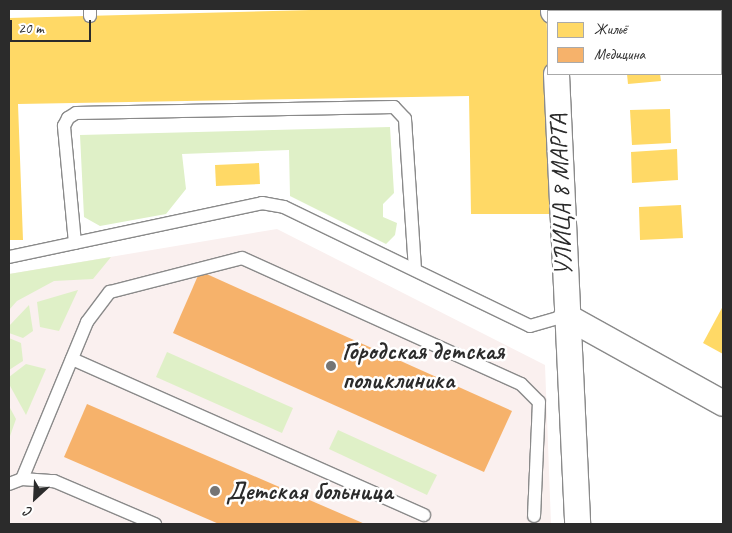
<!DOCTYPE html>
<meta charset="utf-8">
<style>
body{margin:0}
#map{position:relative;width:732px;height:533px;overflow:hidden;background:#fff;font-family:Caveat,sans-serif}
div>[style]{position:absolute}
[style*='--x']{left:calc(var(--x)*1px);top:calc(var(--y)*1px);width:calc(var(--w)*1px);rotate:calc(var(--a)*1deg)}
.built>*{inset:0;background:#faf0ef}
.green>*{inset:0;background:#dff0c7}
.homes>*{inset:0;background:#ffd966}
.health>*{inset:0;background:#f6b26b}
.roads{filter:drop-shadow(1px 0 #8a8a8a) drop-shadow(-1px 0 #8a8a8a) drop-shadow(0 1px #8a8a8a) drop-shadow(0 -1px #8a8a8a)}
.lane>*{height:12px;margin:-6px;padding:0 6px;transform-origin:6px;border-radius:6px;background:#fff}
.street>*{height:25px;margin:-12.5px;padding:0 12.5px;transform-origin:12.5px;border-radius:12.5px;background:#fff}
.dots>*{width:14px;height:14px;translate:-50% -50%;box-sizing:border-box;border:2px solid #fff;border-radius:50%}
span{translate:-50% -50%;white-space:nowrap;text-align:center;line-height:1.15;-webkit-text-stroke:5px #fff;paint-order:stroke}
.street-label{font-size:25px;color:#2b2b2b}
.poi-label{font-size:25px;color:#2b2b2b;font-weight:700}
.left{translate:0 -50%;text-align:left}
.frame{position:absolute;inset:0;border:10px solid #2b2b2b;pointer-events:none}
.legend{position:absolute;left:547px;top:10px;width:175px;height:65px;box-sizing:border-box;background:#fff;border:1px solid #aaa;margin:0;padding:6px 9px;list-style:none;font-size:15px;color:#2b2b2b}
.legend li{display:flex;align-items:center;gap:10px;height:25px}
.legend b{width:25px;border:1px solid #aaa}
.north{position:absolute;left:10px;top:473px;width:50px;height:50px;-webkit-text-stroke:4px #fff;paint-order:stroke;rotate:205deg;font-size:14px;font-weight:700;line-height:20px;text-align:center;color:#2b2b2b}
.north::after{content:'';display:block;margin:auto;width:18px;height:22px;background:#2b2b2b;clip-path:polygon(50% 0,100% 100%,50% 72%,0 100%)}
.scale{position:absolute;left:10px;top:20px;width:81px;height:22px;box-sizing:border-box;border:2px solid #2b2b2b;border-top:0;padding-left:6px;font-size:15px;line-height:18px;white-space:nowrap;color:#2b2b2b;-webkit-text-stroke:4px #fff;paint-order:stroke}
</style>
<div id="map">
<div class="built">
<i style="clip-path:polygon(277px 229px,545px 365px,551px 524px,9px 524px,9px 274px)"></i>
</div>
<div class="green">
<i style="clip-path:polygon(390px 127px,394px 193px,383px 204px,383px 217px,397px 223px,395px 235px,386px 244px,290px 196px,289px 150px,182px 154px,186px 189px,166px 214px,100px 226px,84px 217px,80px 135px)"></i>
<i style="clip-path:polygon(111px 257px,93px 279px,54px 281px,17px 301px,9px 310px,9px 274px)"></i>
<i style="clip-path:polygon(78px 290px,59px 331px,40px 327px,37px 302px)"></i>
<i style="clip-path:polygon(29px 305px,33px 331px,23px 338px,9px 333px,9px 326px)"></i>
<i style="clip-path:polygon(9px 338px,21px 343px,23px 361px,9px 370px)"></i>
<i style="clip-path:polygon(167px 352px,293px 408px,282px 433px,156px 377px)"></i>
<i style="clip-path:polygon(26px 364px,46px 369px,26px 415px,9px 384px,9px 377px)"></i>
<i style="clip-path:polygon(9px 406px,16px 419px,9px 439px)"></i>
<i style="clip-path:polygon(338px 430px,437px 475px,427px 495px,329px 449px)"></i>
</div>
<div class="homes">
<i style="clip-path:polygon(349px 9px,546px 9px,555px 214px,471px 214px,469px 96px,18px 104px,23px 240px,9px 240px,9px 18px)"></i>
<i style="clip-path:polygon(619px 9px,686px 9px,686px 11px,619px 11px)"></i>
<i style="clip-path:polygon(627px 74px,660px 74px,661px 81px,628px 84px)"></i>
<i style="clip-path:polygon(670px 109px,671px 143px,632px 145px,630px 110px)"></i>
<i style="clip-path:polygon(677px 149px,678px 180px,632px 183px,631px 152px)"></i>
<i style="clip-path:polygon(259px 163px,260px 184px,216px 186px,215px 165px)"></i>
<i style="clip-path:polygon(681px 205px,683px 238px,640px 240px,639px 207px)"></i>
<i style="clip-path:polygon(723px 306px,723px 354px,703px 343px)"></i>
</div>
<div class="health">
<i style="clip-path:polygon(200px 271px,512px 411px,484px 472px,173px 333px)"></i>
<i style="clip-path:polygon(87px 404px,365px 524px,219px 524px,64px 457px)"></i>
</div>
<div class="roads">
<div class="lane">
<i style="--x:90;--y:9;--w:7;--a:90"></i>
<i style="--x:75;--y:243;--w:118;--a:-95.4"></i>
<i style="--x:64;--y:126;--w:9;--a:-63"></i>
<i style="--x:68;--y:118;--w:9;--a:-32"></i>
<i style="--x:76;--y:113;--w:318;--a:-1.1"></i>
<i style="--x:394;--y:107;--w:16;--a:47"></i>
<i style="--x:405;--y:119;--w:151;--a:86.2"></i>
<i style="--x:9;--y:257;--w:259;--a:-12"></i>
<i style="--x:262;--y:203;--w:22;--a:10"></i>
<i style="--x:284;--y:207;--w:273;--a:25.8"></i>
<i style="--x:530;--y:326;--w:37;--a:-16"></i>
<i style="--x:72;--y:359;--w:385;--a:23.9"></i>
<i style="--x:22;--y:479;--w:170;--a:-67.5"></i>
<i style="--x:87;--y:322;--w:38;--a:-53"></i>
<i style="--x:110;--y:292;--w:136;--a:-14.4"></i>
<i style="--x:242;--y:258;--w:306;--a:24.3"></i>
<i style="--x:521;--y:384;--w:25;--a:45"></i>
<i style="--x:539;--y:402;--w:114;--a:92.5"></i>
<i style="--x:9;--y:484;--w:14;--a:-21"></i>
<i style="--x:22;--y:479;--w:32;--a:4"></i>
<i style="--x:54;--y:481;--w:110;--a:23.1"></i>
</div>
<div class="street">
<i style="--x:553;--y:9;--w:2;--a:90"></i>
<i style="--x:556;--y:74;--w:450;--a:87.3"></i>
<i style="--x:566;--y:316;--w:179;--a:29"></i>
</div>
</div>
<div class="dots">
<i style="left:331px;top:366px;background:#757575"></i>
<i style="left:215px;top:491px;background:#757575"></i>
</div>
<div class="street-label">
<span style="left:561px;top:195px;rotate:-92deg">УЛИЦА 8 МАРТА</span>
</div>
<div class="poi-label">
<span class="left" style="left:342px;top:366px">Городская детская<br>поликлиника</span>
<span class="left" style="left:226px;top:491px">Детская больница</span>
</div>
<div class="frame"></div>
<ul class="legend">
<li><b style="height:14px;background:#ffd966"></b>Жильё</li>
<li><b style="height:14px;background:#f6b26b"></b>Медицина</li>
</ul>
<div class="north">С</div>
<div class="scale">20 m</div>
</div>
